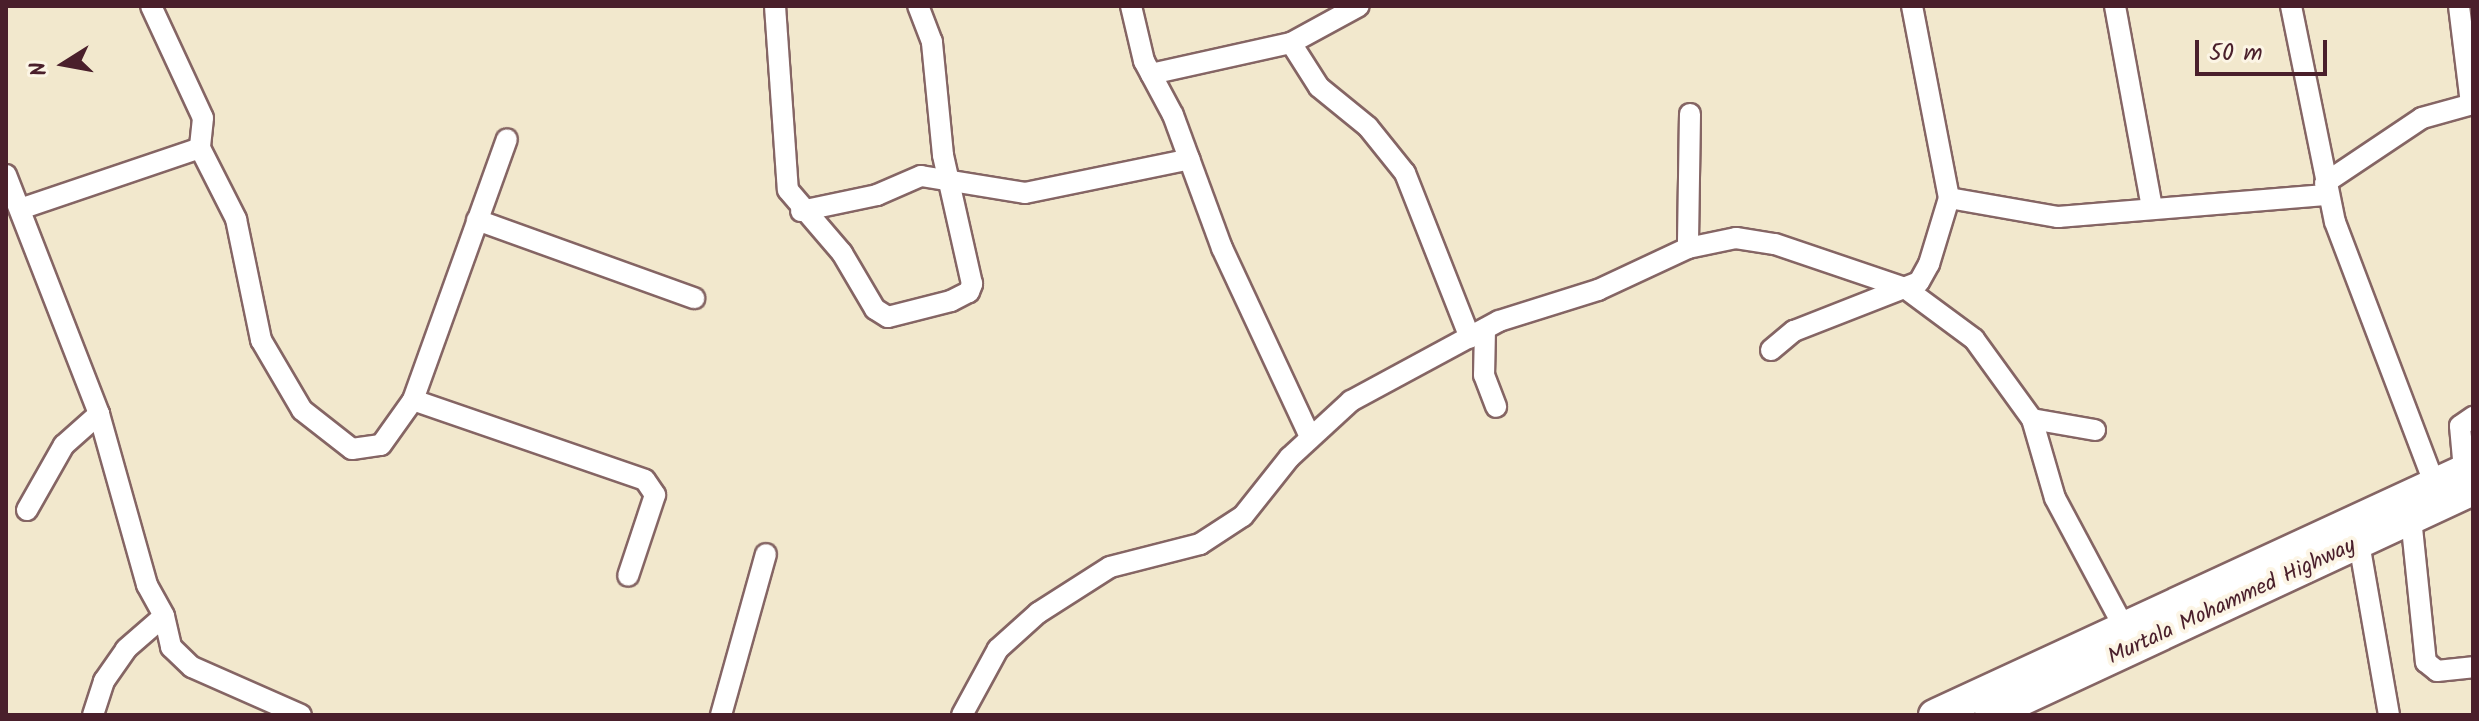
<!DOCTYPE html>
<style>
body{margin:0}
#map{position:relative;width:2479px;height:721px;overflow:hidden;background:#f2e8cd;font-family:Kalam,sans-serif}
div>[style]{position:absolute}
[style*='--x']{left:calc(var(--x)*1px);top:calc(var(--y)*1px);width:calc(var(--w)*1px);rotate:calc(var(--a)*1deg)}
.roads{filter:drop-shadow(2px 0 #856564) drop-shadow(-2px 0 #856564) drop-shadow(0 2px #856564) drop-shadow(0 -2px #856564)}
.minor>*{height:20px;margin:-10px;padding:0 10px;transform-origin:10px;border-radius:10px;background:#fff}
.highway>*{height:30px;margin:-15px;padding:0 15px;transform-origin:15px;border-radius:15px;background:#fff}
span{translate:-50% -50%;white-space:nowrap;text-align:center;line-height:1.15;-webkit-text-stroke:8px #fcf5e5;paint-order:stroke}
.street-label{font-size:22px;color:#4a1f2b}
.frame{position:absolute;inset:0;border:8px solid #4a1f2b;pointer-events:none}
.north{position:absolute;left:24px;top:24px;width:80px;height:80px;-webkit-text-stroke:6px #fcf5e5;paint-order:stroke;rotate:259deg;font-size:22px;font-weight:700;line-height:32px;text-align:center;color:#4a1f2b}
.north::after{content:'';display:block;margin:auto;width:28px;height:36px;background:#4a1f2b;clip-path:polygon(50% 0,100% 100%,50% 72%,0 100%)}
.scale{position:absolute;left:2195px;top:40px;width:132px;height:36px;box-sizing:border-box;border:4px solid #4a1f2b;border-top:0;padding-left:10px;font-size:24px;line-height:28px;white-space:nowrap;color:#4a1f2b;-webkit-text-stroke:6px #fcf5e5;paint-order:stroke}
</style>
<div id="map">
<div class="roads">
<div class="minor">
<i style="--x:151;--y:6;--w:123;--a:65.1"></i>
<i style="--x:203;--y:118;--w:30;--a:96"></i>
<i style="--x:200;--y:148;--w:80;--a:63.1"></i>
<i style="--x:236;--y:219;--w:124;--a:78.3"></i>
<i style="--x:261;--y:340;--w:81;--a:59.6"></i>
<i style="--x:302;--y:410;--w:63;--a:38"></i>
<i style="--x:352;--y:449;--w:29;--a:-8"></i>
<i style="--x:381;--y:445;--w:55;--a:-54.6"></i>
<i style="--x:413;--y:400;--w:277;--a:-70.2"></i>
<i style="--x:775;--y:6;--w:184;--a:86"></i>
<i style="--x:788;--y:190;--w:83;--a:49.4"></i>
<i style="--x:842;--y:253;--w:65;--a:59.5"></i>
<i style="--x:875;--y:309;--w:15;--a:32"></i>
<i style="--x:888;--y:317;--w:65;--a:-14.3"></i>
<i style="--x:951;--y:301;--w:20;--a:-27"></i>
<i style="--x:969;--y:292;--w:9;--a:-69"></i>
<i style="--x:972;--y:284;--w:132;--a:-102.7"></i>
<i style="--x:943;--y:155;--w:114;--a:-95.6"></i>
<i style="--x:932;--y:42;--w:39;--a:-111"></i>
<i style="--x:1131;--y:6;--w:57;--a:76.7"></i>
<i style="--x:1144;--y:61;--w:61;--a:61.8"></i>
<i style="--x:1173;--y:115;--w:142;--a:69.8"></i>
<i style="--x:1222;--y:248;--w:208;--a:65"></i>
<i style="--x:2115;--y:6;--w:205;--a:79.6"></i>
<i style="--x:2291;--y:6;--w:220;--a:78.5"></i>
<i style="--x:2335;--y:222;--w:279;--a:69.2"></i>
<i style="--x:2459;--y:6;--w:99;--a:83"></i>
<i style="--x:1291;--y:43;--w:52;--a:57.5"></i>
<i style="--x:1319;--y:87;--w:63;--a:39.2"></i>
<i style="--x:1368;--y:127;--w:59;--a:51.2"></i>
<i style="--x:1405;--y:173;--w:177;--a:68.5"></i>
<i style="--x:1151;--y:74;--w:143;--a:-12.5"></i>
<i style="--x:1291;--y:43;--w:77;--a:-28.6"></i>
<i style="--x:1690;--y:114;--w:134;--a:90.9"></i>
<i style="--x:1688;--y:248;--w:49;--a:-11.8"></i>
<i style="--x:1736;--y:238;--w:39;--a:9"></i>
<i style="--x:1775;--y:244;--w:137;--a:18.7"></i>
<i style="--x:1905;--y:288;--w:86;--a:36.5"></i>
<i style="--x:1974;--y:339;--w:99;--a:54.1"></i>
<i style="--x:2032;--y:419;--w:64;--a:9.9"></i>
<i style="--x:6;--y:175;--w:256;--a:68.7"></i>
<i style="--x:99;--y:414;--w:178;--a:74.3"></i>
<i style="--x:147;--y:585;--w:35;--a:61"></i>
<i style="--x:164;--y:616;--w:32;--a:77"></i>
<i style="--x:171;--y:647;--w:29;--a:44"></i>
<i style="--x:192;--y:667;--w:119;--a:23.8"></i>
<i style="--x:2325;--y:183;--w:117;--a:-33.8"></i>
<i style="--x:2422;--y:118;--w:53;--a:-15.4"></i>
<i style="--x:1949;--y:198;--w:111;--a:9.9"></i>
<i style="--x:2058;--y:217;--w:271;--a:-4.7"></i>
<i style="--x:20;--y:209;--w:190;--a:-18.7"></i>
<i style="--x:801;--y:211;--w:78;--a:-11.9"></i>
<i style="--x:877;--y:195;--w:48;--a:-23.4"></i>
<i style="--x:921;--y:176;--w:105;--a:9.3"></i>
<i style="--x:1025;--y:193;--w:168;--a:-11.6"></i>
<i style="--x:477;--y:220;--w:231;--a:19.8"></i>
<i style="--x:1485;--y:329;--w:46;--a:91.2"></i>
<i style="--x:1484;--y:375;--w:34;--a:69"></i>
<i style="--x:1771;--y:350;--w:30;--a:-40"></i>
<i style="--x:1794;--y:331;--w:134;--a:-21.4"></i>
<i style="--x:1919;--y:282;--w:21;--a:-61"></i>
<i style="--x:1929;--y:264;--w:69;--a:-73.1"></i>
<i style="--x:1949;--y:198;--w:196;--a:-100.9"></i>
<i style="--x:413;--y:400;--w:245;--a:19"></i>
<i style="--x:645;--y:480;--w:18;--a:56"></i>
<i style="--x:655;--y:495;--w:85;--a:108.4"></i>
<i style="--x:2032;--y:419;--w:82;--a:73.8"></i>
<i style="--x:2055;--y:498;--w:146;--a:61.9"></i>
<i style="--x:2464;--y:470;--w:44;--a:-95.2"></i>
<i style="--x:2460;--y:426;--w:16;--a:-35"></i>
<i style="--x:27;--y:510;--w:75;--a:-60.4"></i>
<i style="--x:64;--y:445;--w:47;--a:-41.5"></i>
<i style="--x:2411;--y:518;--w:145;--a:84.1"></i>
<i style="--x:2426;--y:662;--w:14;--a:39"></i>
<i style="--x:2437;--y:671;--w:36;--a:-6"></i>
<i style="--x:2359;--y:543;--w:175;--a:80.1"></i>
<i style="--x:93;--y:715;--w:36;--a:-72"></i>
<i style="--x:104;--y:681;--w:39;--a:-55"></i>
<i style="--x:126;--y:649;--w:50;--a:-41"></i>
<i style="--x:721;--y:715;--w:167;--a:-74.4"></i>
<i style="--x:962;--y:715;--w:75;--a:-61.4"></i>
<i style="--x:998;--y:649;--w:54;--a:-42"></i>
<i style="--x:1038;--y:613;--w:85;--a:-32.6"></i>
<i style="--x:1110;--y:567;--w:93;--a:-14.3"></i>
<i style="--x:1200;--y:544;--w:51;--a:-33.1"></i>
<i style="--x:1243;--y:516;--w:75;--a:-51.5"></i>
<i style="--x:1290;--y:457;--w:83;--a:-42.6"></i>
<i style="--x:1351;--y:401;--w:168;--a:-28.4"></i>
<i style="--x:1499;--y:321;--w:104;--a:-17.4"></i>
<i style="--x:1598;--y:290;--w:99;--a:-25"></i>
</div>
<div class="highway">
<i style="--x:1934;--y:715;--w:594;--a:-24.8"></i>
<i style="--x:1990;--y:715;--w:533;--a:-24.98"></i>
</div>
</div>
<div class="street-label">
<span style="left:2232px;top:602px;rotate:-25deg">Murtala Mohammed Highway</span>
</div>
<div class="frame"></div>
<div class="north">N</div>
<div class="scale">50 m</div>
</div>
